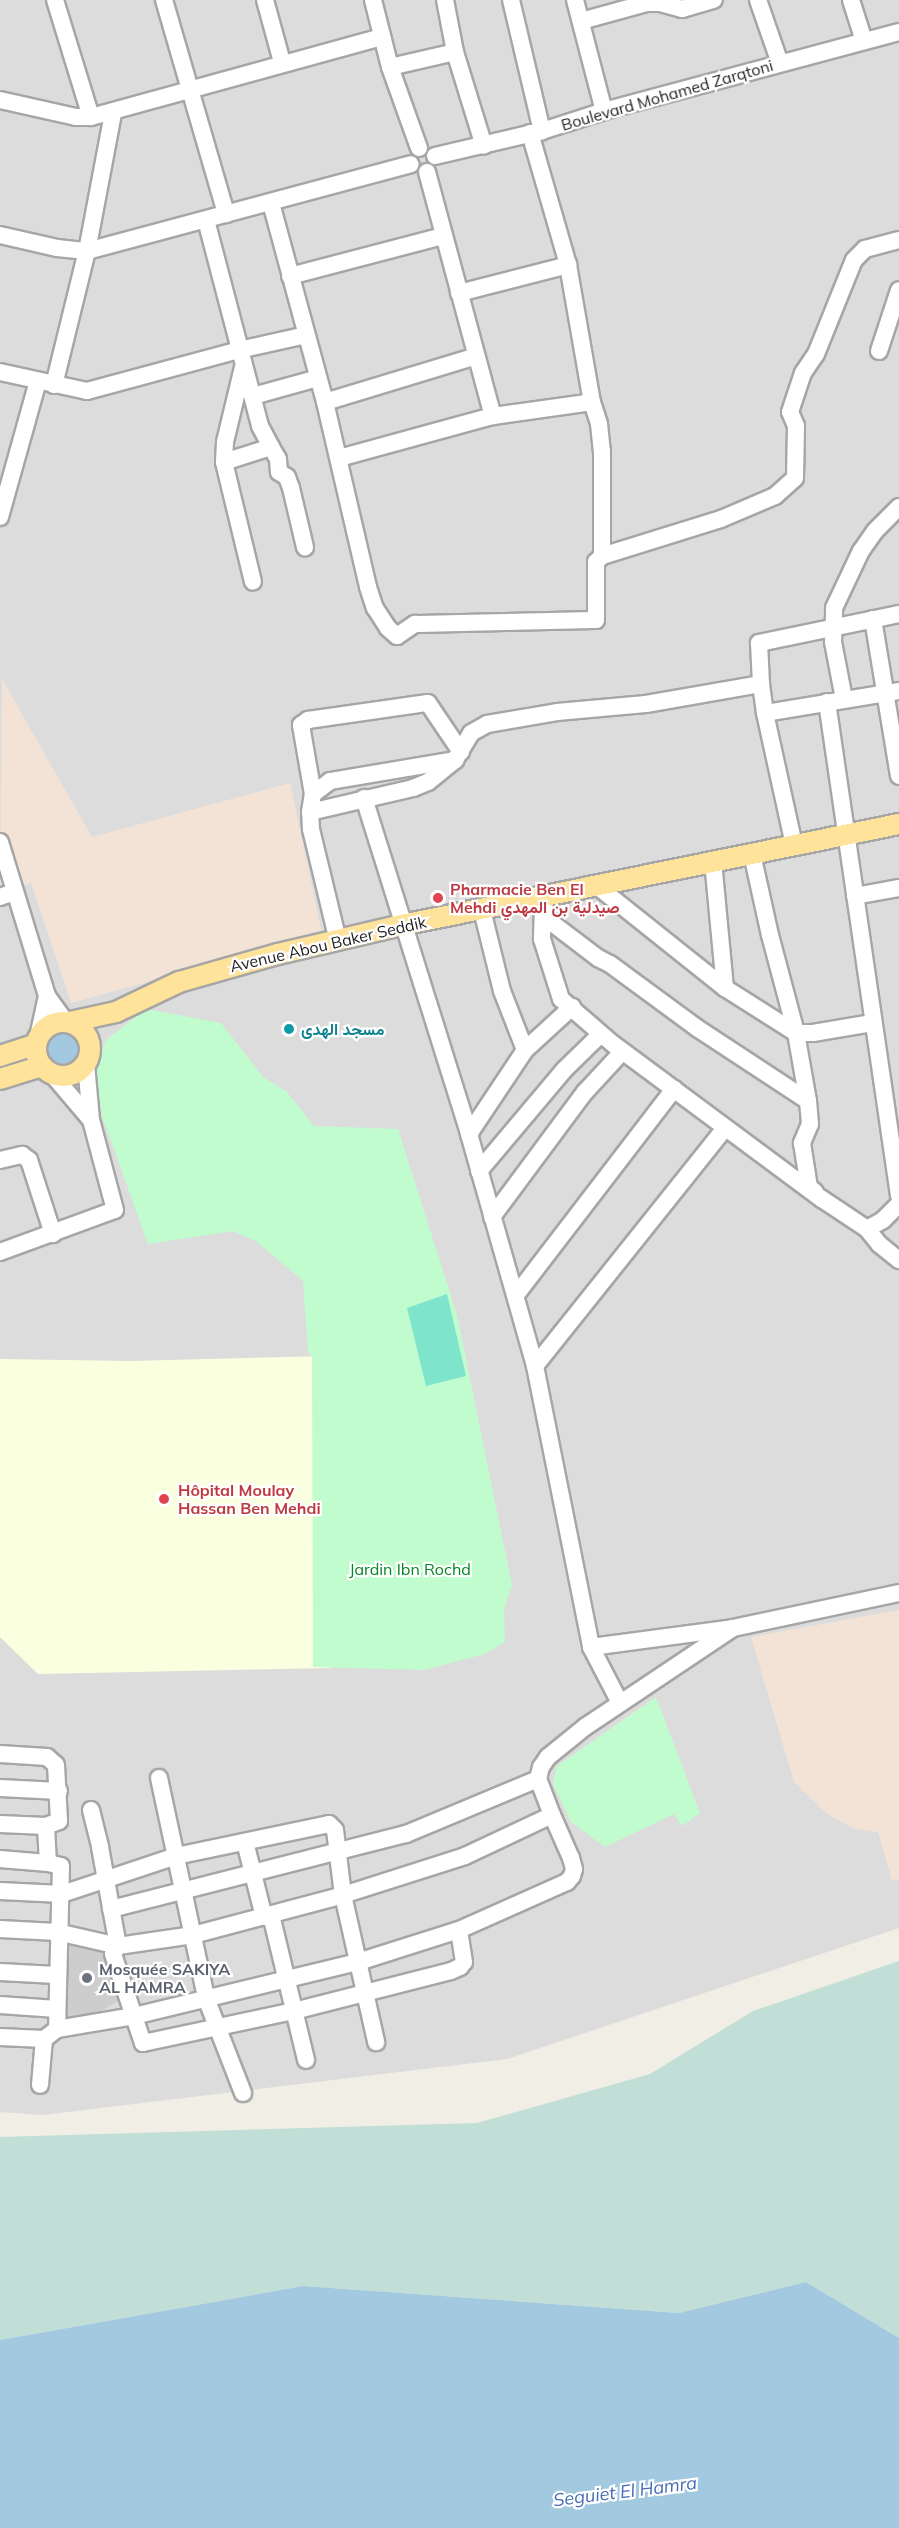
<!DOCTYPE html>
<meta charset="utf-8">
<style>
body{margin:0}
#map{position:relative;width:899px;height:2528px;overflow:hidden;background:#f0eee5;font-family:Mulish,Vazirmatn,sans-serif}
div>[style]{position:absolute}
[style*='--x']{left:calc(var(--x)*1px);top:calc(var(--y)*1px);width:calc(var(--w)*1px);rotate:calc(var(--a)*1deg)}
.residential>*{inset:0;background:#dddcdc}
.education>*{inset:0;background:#faffdf}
.religious>*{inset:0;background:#cdcdcd}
.military>*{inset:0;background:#f3e3d7}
.wetland>*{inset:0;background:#c1dfd6}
.park>*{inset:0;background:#c0fcce}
.pitch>*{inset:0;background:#7fe4cc}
.water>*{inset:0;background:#a3c9e0}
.round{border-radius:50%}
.roads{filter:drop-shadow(2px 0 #a6a6a6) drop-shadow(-2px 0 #a6a6a6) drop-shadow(0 2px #a6a6a6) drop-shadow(0 -2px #a6a6a6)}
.minor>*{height:16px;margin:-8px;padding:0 8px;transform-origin:8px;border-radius:8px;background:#fff}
.major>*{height:20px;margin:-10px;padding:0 10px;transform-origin:10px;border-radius:10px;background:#ffe39b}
.major>.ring{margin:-10px;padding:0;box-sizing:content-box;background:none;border:20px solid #ffe39b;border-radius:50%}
.dots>*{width:16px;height:16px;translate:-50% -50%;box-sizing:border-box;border:3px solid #fff;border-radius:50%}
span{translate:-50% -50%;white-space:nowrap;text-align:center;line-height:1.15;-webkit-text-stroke:4.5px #fff;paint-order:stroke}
.street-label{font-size:16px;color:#1f1f1f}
.health-label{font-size:16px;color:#be3a42;font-weight:700}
.left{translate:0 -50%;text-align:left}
.culture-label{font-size:16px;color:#0d838f;font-weight:700}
.park-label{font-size:16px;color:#058524}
.worship-label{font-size:16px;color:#5b616d;font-weight:700}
.water-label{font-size:18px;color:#466cb5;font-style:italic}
</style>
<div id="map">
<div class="residential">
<i style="clip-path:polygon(0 0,899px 0,899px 1928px,507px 2059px,43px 2115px,0 2112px)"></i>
</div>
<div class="education">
<i style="clip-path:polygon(326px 1356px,331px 1668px,38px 1674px,0 1637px,0 1359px,131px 1361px)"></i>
</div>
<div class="religious">
<i style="clip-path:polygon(66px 1944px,101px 1951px,122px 1984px,114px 1989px,120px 2000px,80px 2023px,69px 2019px,59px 2003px)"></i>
</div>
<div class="military">
<i style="clip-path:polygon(2px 679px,92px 837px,290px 783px,322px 934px,71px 1003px,31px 883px,0 893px)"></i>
<i style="clip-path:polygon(899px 1610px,899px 1879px,892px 1880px,878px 1832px,855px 1829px,827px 1814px,794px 1782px,751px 1637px)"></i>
</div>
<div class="wetland">
<i style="clip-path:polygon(899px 1961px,899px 2338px,806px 2282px,679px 2313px,303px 2286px,0 2340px,0 2137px,477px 2123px,650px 2074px,753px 2011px)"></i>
</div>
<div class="park">
<i style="clip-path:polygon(146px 1009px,221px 1023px,263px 1077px,287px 1092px,314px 1126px,398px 1129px,457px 1315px,512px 1585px,504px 1609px,505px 1642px,485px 1654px,424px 1670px,313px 1667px,312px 1356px,308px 1352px,303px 1281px,257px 1242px,233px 1231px,148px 1244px,102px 1116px,96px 1071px,106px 1040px)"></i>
<i style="clip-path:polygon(656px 1697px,700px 1813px,682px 1826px,674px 1814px,605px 1847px,571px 1822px,553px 1784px,557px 1766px)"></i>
</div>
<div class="pitch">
<i style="clip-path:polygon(447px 1294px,466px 1376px,426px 1386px,407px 1308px)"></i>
</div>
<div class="water">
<i class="round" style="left:44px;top:1028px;width:40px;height:40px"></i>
<i style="clip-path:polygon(806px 2282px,899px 2338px,899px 2528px,0 2528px,0 2340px,303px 2286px,679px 2313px)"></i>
</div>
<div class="roads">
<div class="minor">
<i style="--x:55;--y:0;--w:122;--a:72.9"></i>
<i style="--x:164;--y:0;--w:223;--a:73.8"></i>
<i style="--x:265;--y:0;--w:64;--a:74.7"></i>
<i style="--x:373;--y:0;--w:69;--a:75.8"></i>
<i style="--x:390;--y:67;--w:86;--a:70.3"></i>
<i style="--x:445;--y:0;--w:53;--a:79.1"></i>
<i style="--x:455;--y:52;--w:98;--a:72.9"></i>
<i style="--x:511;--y:0;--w:135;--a:76.7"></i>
<i style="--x:575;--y:0;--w:115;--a:75.4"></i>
<i style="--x:758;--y:0;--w:67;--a:70.8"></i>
<i style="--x:851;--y:0;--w:43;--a:72.4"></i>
<i style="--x:581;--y:21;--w:68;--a:-15.3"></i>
<i style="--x:647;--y:3;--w:13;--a:0"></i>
<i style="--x:660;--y:3;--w:23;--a:15"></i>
<i style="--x:682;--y:9;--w:33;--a:-16"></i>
<i style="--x:390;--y:67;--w:67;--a:-13"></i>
<i style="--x:0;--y:100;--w:78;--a:12.6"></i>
<i style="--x:76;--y:117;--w:15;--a:0"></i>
<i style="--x:91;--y:117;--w:302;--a:-15.4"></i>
<i style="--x:530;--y:133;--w:137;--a:73.9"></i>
<i style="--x:568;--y:265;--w:139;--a:80.1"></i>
<i style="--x:592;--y:402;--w:23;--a:72"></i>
<i style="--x:599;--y:424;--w:27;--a:84"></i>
<i style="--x:602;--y:451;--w:105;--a:90"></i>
<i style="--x:602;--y:556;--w:125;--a:-17.3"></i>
<i style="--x:721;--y:519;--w:59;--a:-23.1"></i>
<i style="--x:775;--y:496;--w:27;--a:-42"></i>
<i style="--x:795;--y:478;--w:52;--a:-88.9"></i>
<i style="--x:796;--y:426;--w:15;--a:-113"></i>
<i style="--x:790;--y:412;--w:41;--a:-71.6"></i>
<i style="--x:803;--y:373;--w:23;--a:-56"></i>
<i style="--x:816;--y:354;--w:101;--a:-68"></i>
<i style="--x:854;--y:260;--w:16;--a:-45"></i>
<i style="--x:865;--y:249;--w:35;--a:-15"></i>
<i style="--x:435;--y:156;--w:110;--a:-13.2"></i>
<i style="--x:542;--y:131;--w:65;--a:-17.9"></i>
<i style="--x:604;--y:111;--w:305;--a:-15"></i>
<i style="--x:427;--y:172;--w:253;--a:74.9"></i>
<i style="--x:271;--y:203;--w:206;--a:74.8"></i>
<i style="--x:325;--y:402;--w:190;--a:76.9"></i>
<i style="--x:368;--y:587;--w:22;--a:72"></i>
<i style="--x:375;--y:608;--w:24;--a:57"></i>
<i style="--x:388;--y:628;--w:12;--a:42"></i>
<i style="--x:397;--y:636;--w:22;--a:-34"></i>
<i style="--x:415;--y:624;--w:181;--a:-1.3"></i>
<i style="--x:596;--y:620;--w:58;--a:-90"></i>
<i style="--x:596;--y:562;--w:8;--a:-45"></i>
<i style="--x:206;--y:220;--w:213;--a:75.3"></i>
<i style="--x:260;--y:426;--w:24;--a:62"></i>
<i style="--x:271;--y:447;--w:49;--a:162.3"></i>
<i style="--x:0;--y:235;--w:58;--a:12.8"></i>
<i style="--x:57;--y:248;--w:30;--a:6"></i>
<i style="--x:87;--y:251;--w:335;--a:-15"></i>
<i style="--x:290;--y:276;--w:157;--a:-14.7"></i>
<i style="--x:459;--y:293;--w:113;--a:-14.4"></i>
<i style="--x:879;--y:351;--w:64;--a:-71.8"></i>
<i style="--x:243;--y:367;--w:77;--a:103.5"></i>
<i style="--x:225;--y:442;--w:20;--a:93"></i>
<i style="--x:224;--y:462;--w:123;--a:76.4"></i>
<i style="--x:0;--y:372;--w:89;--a:12.3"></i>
<i style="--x:87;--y:391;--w:157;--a:-15.1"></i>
<i style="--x:239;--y:350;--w:69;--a:-12.6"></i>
<i style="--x:54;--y:385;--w:138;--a:-76.2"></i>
<i style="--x:87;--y:251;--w:140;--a:-79.3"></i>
<i style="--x:253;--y:396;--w:67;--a:-15.5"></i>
<i style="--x:325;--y:402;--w:158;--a:-16.9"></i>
<i style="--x:271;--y:447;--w:14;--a:60"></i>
<i style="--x:278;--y:459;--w:13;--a:86"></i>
<i style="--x:279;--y:472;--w:9;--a:32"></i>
<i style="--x:287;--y:477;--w:12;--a:70"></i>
<i style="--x:291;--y:488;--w:61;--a:76.7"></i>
<i style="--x:339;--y:458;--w:160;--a:-15.3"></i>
<i style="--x:493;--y:416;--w:100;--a:-8"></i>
<i style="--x:0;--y:517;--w:141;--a:-74.4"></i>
<i style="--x:873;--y:619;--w:159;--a:80.6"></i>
<i style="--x:844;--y:699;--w:58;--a:-100.9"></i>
<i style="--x:833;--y:642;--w:34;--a:-88"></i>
<i style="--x:834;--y:608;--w:63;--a:-64.7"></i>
<i style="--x:861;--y:551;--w:24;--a:-55"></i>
<i style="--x:875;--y:531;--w:34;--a:-45"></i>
<i style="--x:827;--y:702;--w:499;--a:81.7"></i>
<i style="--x:765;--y:713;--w:136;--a:-9.3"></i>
<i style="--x:313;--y:794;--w:70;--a:-99.9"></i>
<i style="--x:301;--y:725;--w:9;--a:-36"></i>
<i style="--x:308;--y:720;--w:121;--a:-8.1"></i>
<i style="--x:428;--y:703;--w:59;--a:56"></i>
<i style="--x:364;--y:798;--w:352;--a:72.6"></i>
<i style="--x:469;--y:1134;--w:241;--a:74.1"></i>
<i style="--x:535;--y:1366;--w:287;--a:78.7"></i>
<i style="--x:591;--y:1647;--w:63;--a:62.6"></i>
<i style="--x:310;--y:812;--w:106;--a:-13.1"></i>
<i style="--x:413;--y:788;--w:16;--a:-22"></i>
<i style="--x:428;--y:782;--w:35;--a:-39"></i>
<i style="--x:455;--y:760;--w:31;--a:-59"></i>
<i style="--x:471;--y:733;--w:18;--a:-29"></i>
<i style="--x:487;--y:724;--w:71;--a:-9.7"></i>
<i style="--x:557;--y:712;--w:89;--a:-5.1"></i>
<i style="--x:646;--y:704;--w:117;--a:-9.9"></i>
<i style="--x:0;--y:842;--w:161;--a:73"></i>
<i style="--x:794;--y:845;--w:135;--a:-102.4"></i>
<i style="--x:765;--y:713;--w:29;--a:-98"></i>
<i style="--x:761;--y:684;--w:41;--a:-92.8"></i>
<i style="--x:759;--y:643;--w:143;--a:-11.7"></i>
<i style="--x:752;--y:854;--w:83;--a:77.5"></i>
<i style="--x:770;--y:935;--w:101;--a:75.1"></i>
<i style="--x:796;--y:1033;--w:69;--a:80"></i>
<i style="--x:808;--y:1101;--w:23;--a:85"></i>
<i style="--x:810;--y:1124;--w:21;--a:113"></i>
<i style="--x:802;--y:1143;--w:45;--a:81"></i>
<i style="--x:809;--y:1187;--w:8;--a:40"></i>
<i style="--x:713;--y:861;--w:128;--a:84.6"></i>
<i style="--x:597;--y:886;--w:164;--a:38.6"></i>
<i style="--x:725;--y:988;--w:84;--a:32.4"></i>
<i style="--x:796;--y:1033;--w:17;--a:0"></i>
<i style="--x:813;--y:1033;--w:60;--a:-9.6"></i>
<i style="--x:855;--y:896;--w:45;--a:-10.3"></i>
<i style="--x:0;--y:897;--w:15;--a:-20"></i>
<i style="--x:539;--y:899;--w:9;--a:63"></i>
<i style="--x:543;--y:907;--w:32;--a:92"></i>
<i style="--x:542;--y:939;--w:63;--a:72.4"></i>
<i style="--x:561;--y:999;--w:69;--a:40.9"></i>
<i style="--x:613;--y:1044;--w:260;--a:36.6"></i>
<i style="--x:822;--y:1199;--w:54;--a:33.7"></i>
<i style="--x:867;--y:1229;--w:19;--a:51"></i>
<i style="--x:879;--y:1244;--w:26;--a:39"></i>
<i style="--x:543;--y:907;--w:18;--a:61"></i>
<i style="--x:552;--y:923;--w:58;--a:37.3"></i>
<i style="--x:598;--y:958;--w:13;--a:27"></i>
<i style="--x:610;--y:964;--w:108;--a:36.3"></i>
<i style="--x:697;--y:1028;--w:133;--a:33.3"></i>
<i style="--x:482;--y:910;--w:83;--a:76.1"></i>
<i style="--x:502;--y:991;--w:63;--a:68.7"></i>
<i style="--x:338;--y:941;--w:115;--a:-103.6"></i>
<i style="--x:311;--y:829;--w:17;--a:-93"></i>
<i style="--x:310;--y:812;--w:18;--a:-81"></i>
<i style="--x:313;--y:794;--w:21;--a:-37"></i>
<i style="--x:330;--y:781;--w:127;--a:-9.5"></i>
<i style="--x:38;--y:1037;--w:42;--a:-77.6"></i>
<i style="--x:47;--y:996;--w:31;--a:54"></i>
<i style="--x:52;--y:1074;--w:60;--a:49.7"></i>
<i style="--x:91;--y:1120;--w:56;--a:-95.1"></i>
<i style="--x:469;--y:1134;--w:101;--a:-56.3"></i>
<i style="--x:525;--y:1050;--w:64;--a:-42.5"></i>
<i style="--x:0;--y:1160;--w:23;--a:-13"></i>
<i style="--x:22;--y:1155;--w:9;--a:36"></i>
<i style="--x:29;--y:1160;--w:78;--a:72"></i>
<i style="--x:479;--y:1171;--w:133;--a:-49.9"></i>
<i style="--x:565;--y:1069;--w:49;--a:-44.2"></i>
<i style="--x:492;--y:1217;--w:156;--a:-53.4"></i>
<i style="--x:585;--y:1092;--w:54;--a:-47.2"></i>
<i style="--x:867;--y:1229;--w:18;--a:-29"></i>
<i style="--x:883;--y:1220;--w:23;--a:-45"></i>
<i style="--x:0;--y:1252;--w:122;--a:-20.1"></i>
<i style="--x:115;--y:1210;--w:93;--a:-104.9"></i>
<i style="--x:516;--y:1295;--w:260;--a:-52.5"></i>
<i style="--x:535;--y:1366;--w:305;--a:-51.4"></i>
<i style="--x:591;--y:1647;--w:143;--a:-7.6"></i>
<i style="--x:733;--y:1628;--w:170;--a:-11.9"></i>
<i style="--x:0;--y:1754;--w:47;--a:3.7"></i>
<i style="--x:47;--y:1757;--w:12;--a:42"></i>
<i style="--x:56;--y:1765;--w:56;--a:86.9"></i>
<i style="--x:59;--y:1821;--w:14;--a:159"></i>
<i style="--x:46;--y:1826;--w:37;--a:87"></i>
<i style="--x:48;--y:1863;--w:13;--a:13"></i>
<i style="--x:61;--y:1866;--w:163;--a:91.4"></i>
<i style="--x:57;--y:2029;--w:16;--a:142"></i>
<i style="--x:44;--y:2039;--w:46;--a:95"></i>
<i style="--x:159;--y:1778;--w:225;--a:77.9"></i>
<i style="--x:206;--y:1998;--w:102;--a:68.7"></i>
<i style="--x:0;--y:1788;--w:59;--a:2.9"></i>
<i style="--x:91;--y:1810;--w:38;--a:76"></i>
<i style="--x:100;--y:1847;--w:101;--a:79.7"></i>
<i style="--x:118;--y:1946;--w:9;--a:122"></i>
<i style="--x:113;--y:1954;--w:94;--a:71.4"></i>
<i style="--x:143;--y:2043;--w:154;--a:-12"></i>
<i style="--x:294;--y:2011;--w:162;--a:-14.3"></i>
<i style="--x:451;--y:1971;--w:10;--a:-24"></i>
<i style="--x:460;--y:1967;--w:6;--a:-51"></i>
<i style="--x:464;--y:1962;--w:32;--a:-99"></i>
<i style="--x:0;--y:1824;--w:46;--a:2.5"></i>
<i style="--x:245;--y:1842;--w:77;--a:75.8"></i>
<i style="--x:0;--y:1859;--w:48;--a:4.8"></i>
<i style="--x:0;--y:1891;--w:62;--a:2.8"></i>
<i style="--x:62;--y:1894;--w:120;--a:-18.4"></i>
<i style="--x:176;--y:1856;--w:156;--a:-11.8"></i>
<i style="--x:329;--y:1824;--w:8;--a:45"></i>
<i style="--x:335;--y:1830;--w:65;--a:83"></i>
<i style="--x:343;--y:1895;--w:151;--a:77.3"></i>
<i style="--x:111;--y:1909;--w:304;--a:-14.3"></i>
<i style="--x:406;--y:1834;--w:143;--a:-22.6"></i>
<i style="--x:271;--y:1915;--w:149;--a:76.4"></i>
<i style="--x:0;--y:1929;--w:57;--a:3"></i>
<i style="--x:57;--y:1932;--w:63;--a:12.9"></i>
<i style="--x:118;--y:1946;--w:76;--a:-8.3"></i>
<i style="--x:193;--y:1935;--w:155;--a:-14.9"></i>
<i style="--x:343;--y:1895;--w:128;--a:-17.7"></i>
<i style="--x:465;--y:1856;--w:96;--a:-25.2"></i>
<i style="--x:552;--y:1815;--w:39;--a:-111"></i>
<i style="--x:538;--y:1779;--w:12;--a:-76"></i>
<i style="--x:541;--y:1767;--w:12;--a:-55"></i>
<i style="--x:548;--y:1757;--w:48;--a:-39"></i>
<i style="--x:585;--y:1727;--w:178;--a:-33.8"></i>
<i style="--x:0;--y:1972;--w:56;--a:3.1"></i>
<i style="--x:0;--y:2005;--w:57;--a:4"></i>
<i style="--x:57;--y:2029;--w:78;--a:-9.6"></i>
<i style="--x:134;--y:2016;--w:230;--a:-13.6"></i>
<i style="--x:358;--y:1962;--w:106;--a:-17.6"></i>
<i style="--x:459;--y:1930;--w:118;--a:-24"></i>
<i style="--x:567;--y:1882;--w:8;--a:-50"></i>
<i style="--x:572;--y:1876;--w:7;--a:-74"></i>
<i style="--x:574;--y:1869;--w:11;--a:-105"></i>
<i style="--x:571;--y:1858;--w:47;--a:-113.8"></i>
<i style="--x:0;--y:2037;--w:44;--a:2.6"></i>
</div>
<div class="major">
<i class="ring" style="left:36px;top:1022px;width:34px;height:34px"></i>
<i style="--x:70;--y:1022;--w:47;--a:-12.3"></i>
<i style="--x:116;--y:1012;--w:70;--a:-25.5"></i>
<i style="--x:179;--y:982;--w:103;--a:-15.8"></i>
<i style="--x:278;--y:954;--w:127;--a:-13.2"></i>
<i style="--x:402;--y:925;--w:507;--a:-11.49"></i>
<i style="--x:0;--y:1056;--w:38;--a:-18"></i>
<i style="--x:0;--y:1079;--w:44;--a:-17.2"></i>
</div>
</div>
<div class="dots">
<i style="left:438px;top:898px;background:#e0444e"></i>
<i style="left:289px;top:1029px;background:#0f9aa8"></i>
<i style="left:164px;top:1499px;background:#e0444e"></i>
<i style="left:87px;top:1978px;background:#6b7280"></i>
</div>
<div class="street-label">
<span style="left:667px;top:95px;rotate:-16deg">Boulevard Mohamed Zarqtoni</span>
<span style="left:328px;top:944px;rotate:-13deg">Avenue Abou Baker Seddik</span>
</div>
<div class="health-label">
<span class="left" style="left:450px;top:898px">Pharmacie Ben El<br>Mehdi صيدلية بن المهدي</span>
<span class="left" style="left:178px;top:1499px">Hôpital Moulay<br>Hassan Ben Mehdi</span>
</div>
<div class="culture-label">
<span class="left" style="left:301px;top:1029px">مسجد الهدى</span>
</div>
<div class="park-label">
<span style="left:410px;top:1569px">Jardin Ibn Rochd</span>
</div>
<div class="worship-label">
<span class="left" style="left:99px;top:1978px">Mosquée SAKIYA<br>AL HAMRA</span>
</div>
<div class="water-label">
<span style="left:625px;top:2492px;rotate:-7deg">Seguiet El Hamra</span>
</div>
</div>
